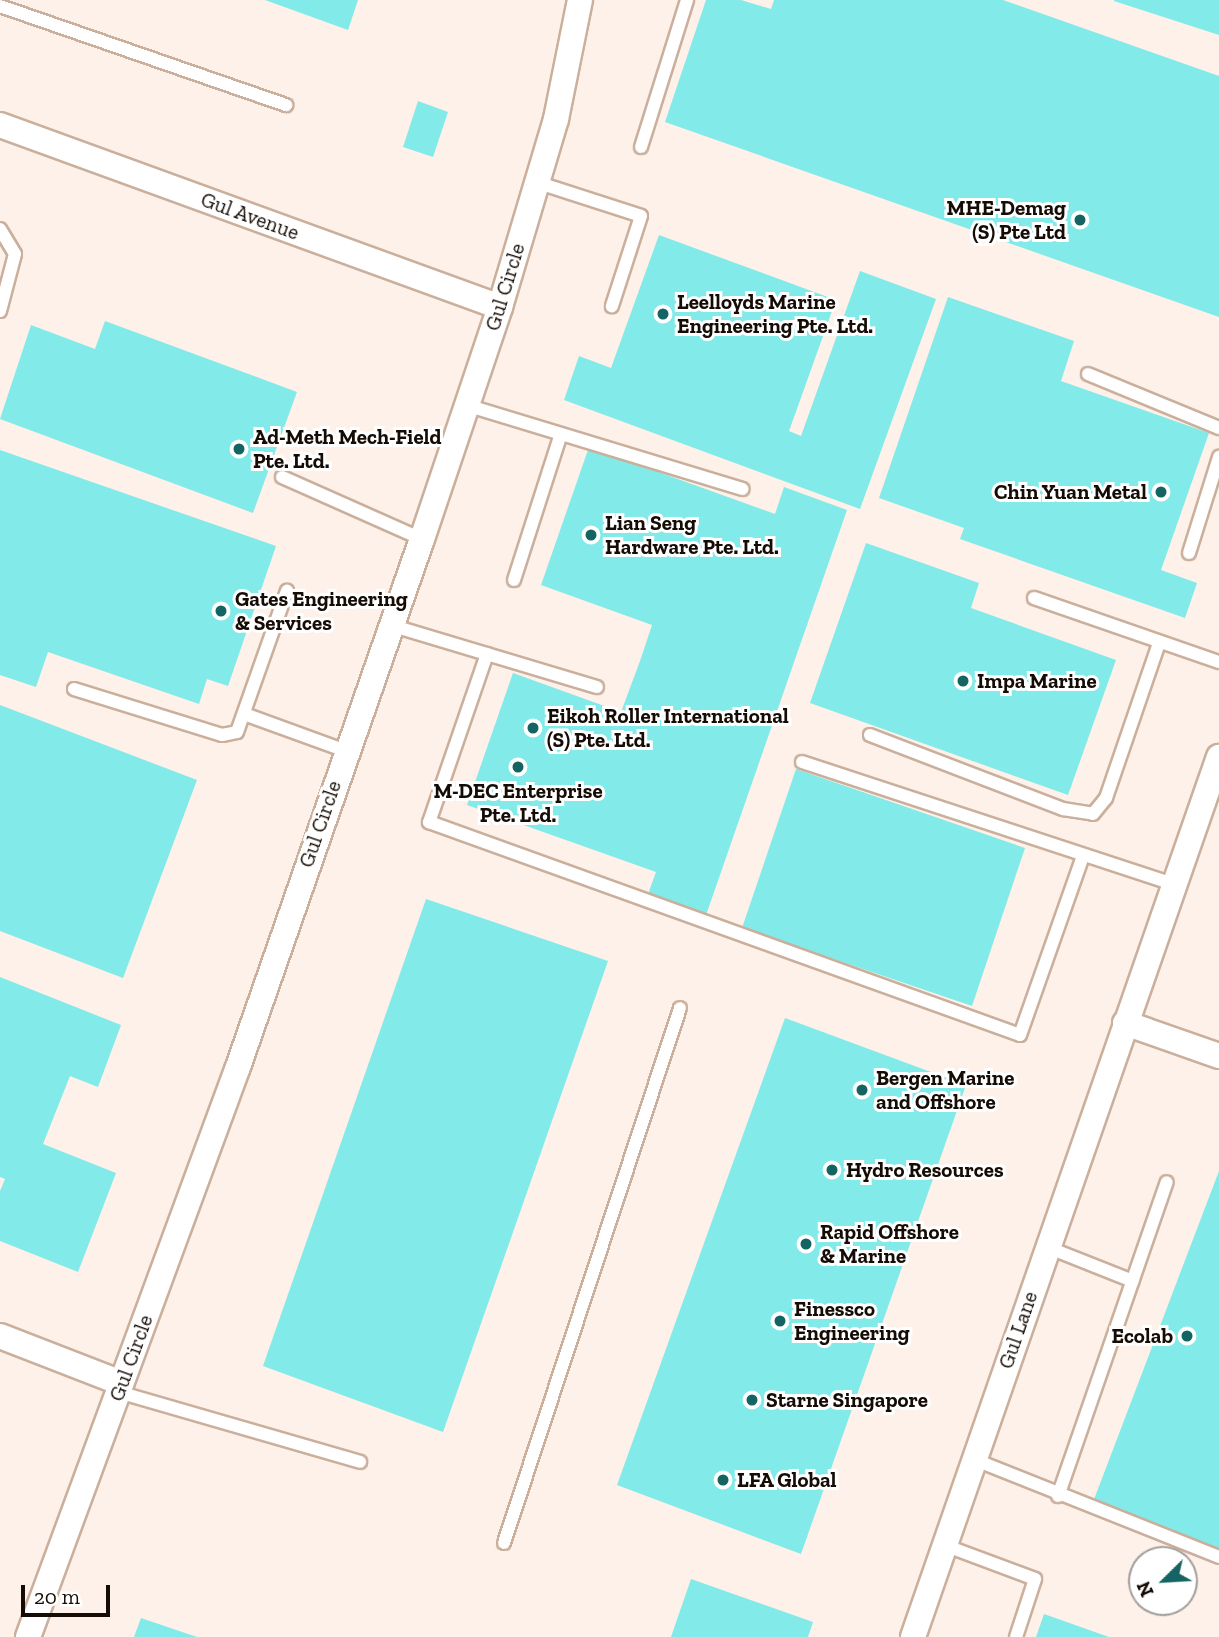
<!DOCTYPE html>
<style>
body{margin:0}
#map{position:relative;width:1219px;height:1637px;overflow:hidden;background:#fdf1e9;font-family:"Zilla Slab",serif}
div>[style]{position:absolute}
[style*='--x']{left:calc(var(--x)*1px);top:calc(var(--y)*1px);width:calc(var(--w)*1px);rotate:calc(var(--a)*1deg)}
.building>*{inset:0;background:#82eae8}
.roads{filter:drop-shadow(2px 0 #caaf9c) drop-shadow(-2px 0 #caaf9c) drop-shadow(0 2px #caaf9c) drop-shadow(0 -2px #caaf9c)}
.service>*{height:12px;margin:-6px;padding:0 6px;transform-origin:6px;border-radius:6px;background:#fff}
.minor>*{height:24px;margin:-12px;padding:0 12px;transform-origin:12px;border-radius:12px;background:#fff}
.dots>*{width:19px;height:19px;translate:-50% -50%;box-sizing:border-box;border:4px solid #fff;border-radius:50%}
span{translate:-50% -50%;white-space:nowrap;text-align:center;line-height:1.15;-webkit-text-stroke:6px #fff;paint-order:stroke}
.poi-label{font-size:21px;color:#150c06;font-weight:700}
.right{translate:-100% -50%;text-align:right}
.left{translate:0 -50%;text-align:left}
.street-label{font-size:21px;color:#150c06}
.north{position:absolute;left:1128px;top:1546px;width:70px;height:70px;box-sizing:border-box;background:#fff;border:2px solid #a19e9b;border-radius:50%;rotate:246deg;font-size:19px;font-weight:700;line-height:28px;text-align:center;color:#150c06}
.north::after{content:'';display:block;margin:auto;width:24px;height:32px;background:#156464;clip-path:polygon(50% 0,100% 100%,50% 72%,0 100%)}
.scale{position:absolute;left:21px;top:1585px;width:89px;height:32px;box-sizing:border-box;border:4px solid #150c06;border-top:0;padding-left:9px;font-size:21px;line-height:24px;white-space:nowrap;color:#150c06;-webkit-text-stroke:5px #fff;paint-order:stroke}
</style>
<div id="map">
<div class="building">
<i style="clip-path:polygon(265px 0,358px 0,348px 30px)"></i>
<i style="clip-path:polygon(706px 0,741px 0,771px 9px,774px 0,1003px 0,1219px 76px,1219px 317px,665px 122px)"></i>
<i style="clip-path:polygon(1219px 0,1219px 35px,1114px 1px,1114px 0)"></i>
<i style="clip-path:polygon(418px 101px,448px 112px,433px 157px,403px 147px)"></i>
<i style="clip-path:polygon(659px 235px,836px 300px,789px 431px,801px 436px,860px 271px,936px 299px,860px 509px,564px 400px,579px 356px,611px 368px)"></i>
<i style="clip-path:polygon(948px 297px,1074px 341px,1061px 381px,1209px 433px,1161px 570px,1197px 583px,1185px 618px,960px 539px,964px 528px,879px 498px)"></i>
<i style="clip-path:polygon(105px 321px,297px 392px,253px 513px,0 419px,31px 325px,95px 349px)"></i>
<i style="clip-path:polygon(589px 447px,775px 514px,784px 487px,847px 510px,705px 918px,647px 897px,656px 872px,467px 805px,513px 673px,621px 712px,640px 661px,652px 625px,541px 585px)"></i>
<i style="clip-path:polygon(0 450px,276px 546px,228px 686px,207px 679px,199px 704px,48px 652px,36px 687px,0 675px)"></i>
<i style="clip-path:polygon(866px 543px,979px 583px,971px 608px,1116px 660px,1068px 795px,810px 703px)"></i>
<i style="clip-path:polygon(0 705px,197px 780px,123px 978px,0 931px)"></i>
<i style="clip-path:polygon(796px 769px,1025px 848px,972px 1006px,742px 928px)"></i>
<i style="clip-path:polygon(426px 899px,608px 961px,443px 1432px,263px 1366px)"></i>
<i style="clip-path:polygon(0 977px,121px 1025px,98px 1087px,70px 1076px,43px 1144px,116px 1173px,78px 1272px,0 1241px,0 1191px,5px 1179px,0 1177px)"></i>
<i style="clip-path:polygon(785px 1018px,966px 1085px,801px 1554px,617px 1485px)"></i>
<i style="clip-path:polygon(1219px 1171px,1219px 1550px,1093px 1502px)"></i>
<i style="clip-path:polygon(691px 1579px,813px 1622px,808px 1637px,671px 1637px)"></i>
<i style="clip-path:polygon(1044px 1614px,1109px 1637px,1036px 1637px)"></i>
<i style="clip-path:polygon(141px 1618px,197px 1637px,134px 1637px)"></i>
</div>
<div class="roads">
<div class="service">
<i style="--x:0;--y:6;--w:303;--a:19.1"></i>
<i style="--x:641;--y:147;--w:154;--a:-72.6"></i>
<i style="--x:536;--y:182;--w:110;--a:17.9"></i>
<i style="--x:641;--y:216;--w:95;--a:107.9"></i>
<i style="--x:0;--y:229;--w:29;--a:59"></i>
<i style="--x:15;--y:254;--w:59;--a:104.7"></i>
<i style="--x:1088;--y:374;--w:142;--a:22.4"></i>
<i style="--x:466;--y:405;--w:289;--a:16.9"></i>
<i style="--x:282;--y:477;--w:153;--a:23.9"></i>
<i style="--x:1189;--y:553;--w:101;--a:-72.6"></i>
<i style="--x:514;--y:580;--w:153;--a:-72.2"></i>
<i style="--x:1034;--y:598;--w:196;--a:19.1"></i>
<i style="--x:390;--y:625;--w:216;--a:16.7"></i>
<i style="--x:487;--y:654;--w:178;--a:109"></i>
<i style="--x:429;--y:822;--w:628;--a:19.82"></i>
<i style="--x:1020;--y:1035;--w:190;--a:-70.6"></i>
<i style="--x:74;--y:689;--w:155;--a:17.3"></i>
<i style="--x:222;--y:735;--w:15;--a:-11"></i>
<i style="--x:237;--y:732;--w:150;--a:-70.5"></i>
<i style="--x:247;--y:715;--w:105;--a:20"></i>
<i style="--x:870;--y:735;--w:207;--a:21"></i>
<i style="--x:1063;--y:809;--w:30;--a:9"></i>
<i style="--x:1093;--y:814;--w:21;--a:-51"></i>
<i style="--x:1106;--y:798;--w:164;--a:-71.1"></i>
<i style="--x:802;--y:762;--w:391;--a:18.2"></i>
<i style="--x:1047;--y:1247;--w:92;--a:21.6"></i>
<i style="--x:118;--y:1392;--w:252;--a:16.1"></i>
<i style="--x:973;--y:1459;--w:265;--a:21.7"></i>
<i style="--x:1058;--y:1496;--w:332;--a:-70.9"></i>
<i style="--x:504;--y:1543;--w:563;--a:-71.79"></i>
<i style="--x:944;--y:1545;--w:97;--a:20.5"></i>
<i style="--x:1035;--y:1579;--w:61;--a:108.1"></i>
</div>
<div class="minor">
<i style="--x:0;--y:125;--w:532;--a:20"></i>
<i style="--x:1125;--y:1023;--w:100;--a:19.3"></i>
<i style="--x:0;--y:1336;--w:130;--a:21.2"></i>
<i style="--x:28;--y:1637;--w:607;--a:-69.78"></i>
<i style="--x:238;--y:1067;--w:559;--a:-70.79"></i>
<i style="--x:422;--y:539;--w:245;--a:-71.4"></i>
<i style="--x:500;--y:307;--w:196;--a:-73.4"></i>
<i style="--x:556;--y:119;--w:121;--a:-78.6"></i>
<i style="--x:913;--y:1637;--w:932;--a:-70.83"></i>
</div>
</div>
<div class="dots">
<i style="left:1080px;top:220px;background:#156464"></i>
<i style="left:663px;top:314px;background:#156464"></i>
<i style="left:239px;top:449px;background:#156464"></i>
<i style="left:1161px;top:492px;background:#156464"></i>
<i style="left:591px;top:535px;background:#156464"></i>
<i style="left:221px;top:611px;background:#156464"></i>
<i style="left:963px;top:681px;background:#156464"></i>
<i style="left:533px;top:728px;background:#156464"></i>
<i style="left:518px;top:767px;background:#156464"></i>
<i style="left:862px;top:1090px;background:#156464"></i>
<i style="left:832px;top:1170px;background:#156464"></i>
<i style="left:806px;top:1244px;background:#156464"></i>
<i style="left:780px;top:1321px;background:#156464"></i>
<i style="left:1187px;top:1336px;background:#156464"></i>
<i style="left:752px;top:1400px;background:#156464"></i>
<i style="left:723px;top:1480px;background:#156464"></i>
</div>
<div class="poi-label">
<span class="right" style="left:1066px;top:220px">MHE-Demag<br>(S) Pte Ltd</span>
<span class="left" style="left:677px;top:314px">Leelloyds Marine<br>Engineering Pte. Ltd.</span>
<span class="left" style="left:253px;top:449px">Ad-Meth Mech-Field<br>Pte. Ltd.</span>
<span class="right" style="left:1147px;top:492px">Chin Yuan Metal</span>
<span class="left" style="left:605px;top:535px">Lian Seng<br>Hardware Pte. Ltd.</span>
<span class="left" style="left:235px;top:611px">Gates Engineering<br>&amp; Services</span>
<span class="left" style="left:977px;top:681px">Impa Marine</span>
<span class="left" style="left:547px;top:728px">Eikoh Roller International<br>(S) Pte. Ltd.</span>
<span style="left:518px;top:803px">M-DEC Enterprise<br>Pte. Ltd.</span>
<span class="left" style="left:876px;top:1090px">Bergen Marine<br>and Offshore</span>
<span class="left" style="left:846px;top:1170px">Hydro Resources</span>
<span class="left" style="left:820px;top:1244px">Rapid Offshore<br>&amp; Marine</span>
<span class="left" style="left:794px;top:1321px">Finessco<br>Engineering</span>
<span class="right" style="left:1173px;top:1336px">Ecolab</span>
<span class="left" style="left:766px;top:1400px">Starne Singapore</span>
<span class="left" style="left:737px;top:1480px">LFA Global</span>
</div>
<div class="street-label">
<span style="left:250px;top:216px;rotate:20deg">Gul Avenue</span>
<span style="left:505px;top:287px;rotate:-73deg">Gul Circle</span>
<span style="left:320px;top:824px;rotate:-71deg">Gul Circle</span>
<span style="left:1018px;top:1330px;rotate:-71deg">Gul Lane</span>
<span style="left:131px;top:1358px;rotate:-70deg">Gul Circle</span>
</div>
<div class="north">N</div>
<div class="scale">20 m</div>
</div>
